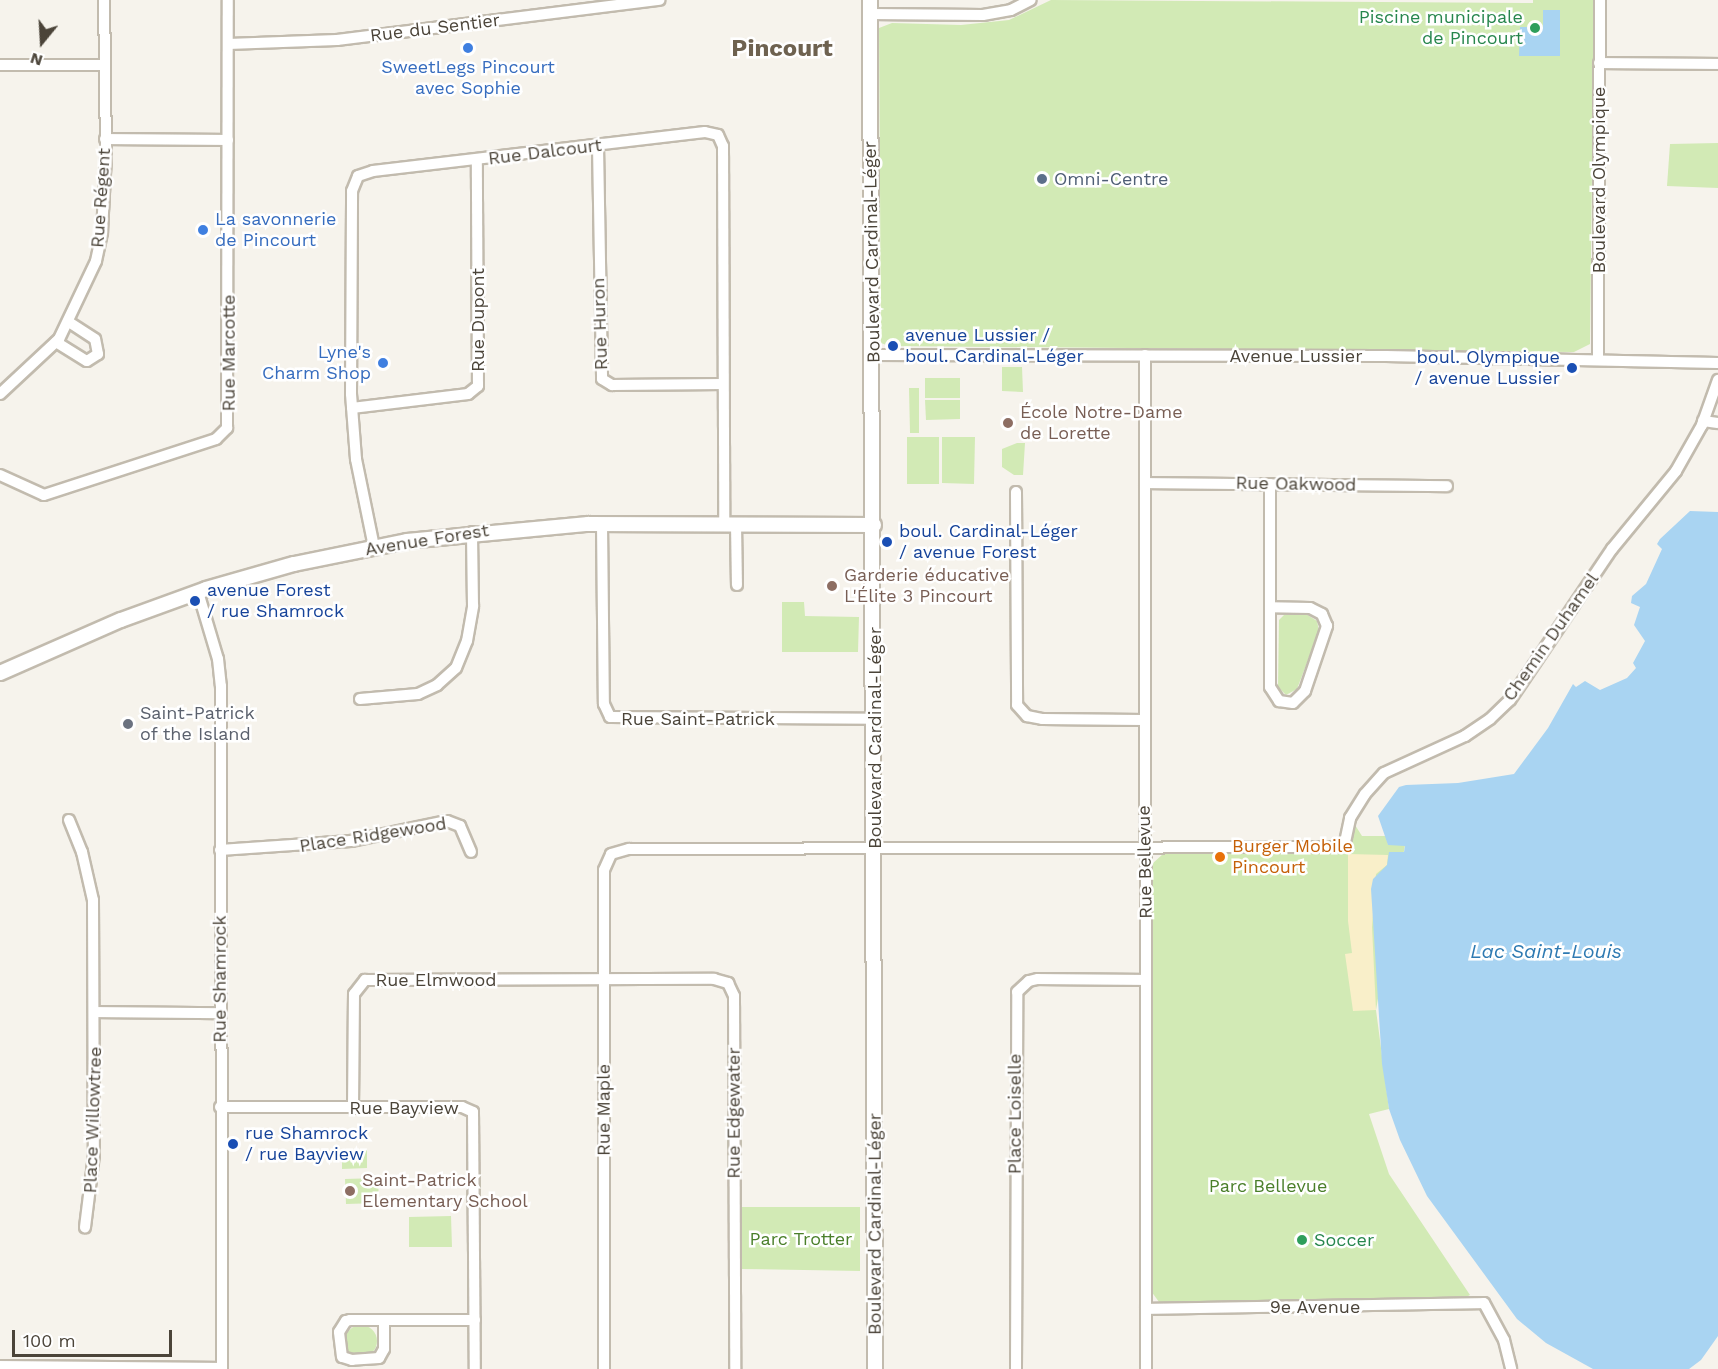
<!DOCTYPE html>
<meta charset="utf-8">
<style>
body{margin:0}
#map{position:relative;width:1718px;height:1369px;overflow:hidden;background:#f6f3ec;font-family:"Work Sans",sans-serif}
div>[style]{position:absolute}
[style*='--x']{left:calc(var(--x)*1px);top:calc(var(--y)*1px);width:calc(var(--w)*1px);rotate:calc(var(--a)*1deg)}
.green>*{inset:0;background:#d2eab5}
.round{border-radius:50%}
.sand>*{inset:0;background:#f9efc9}
.water>*{inset:0;background:#a9d4f2}
.roads{filter:drop-shadow(2px 0 #c2bbae) drop-shadow(-2px 0 #c2bbae) drop-shadow(0 2px #c2bbae) drop-shadow(0 -2px #c2bbae)}
.minor>*{height:10px;margin:-5px;padding:0 5px;transform-origin:5px;border-radius:5px;background:#fff}
.tertiary>*{height:14px;margin:-7px;padding:0 7px;transform-origin:7px;border-radius:7px;background:#fff}
.dots>*{width:16px;height:16px;translate:-50% -50%;box-sizing:border-box;border:3px solid #fff;border-radius:50%}
span{translate:-50% -50%;white-space:nowrap;text-align:center;line-height:1.15;-webkit-text-stroke:5px #fff;paint-order:stroke}
.leisure-label{font-size:18px;color:#27864d}
.right{translate:-100% -50%;text-align:right}
.left{translate:0 -50%;text-align:left}
.street-label{font-size:18px;color:#4b4439}
.shop-label{font-size:18px;color:#366cbe}
.service-label{font-size:18px;color:#4e5e75}
.transit-label{font-size:18px;color:#164399}
.education-label{font-size:18px;color:#785e54}
.worship-label{font-size:18px;color:#5b616d}
.food-label{font-size:18px;color:#c56008}
.park-label{font-size:18px;color:#4a7f2a}
.water-label{font-size:20px;color:#2e7ab2;font-style:italic}
.district-label{font-size:24px;color:#6e6250;font-weight:700}
.north{position:absolute;left:12px;top:12px;width:60px;height:60px;-webkit-text-stroke:4px #fff;paint-order:stroke;rotate:198deg;font-size:16px;font-weight:700;line-height:24px;text-align:center;color:#4b4439}
.north::after{content:'';display:block;margin:auto;width:21px;height:27px;background:#4b4439;clip-path:polygon(50% 0,100% 100%,50% 72%,0 100%)}
.scale{position:absolute;left:12px;top:1330px;width:160px;height:27px;box-sizing:border-box;border:3px solid #4b4439;border-top:0;padding-left:8px;font-size:18px;line-height:21px;white-space:nowrap;color:#4b4439;-webkit-text-stroke:4px #fff;paint-order:stroke}
</style>
<div id="map">
<div class="green">
<i style="clip-path:polygon(1051px 0,1533px 3px,1533px 0,1594px 0,1590px 344px,1574px 352px,889px 346px,881px 343px,879px 28px,892px 23px,961px 25px,1009px 20px)"></i>
<i style="clip-path:polygon(1718px 143px,1718px 188px,1667px 186px,1670px 144px)"></i>
<i style="clip-path:polygon(1002px 367px,1022px 367px,1023px 392px,1002px 391px)"></i>
<i style="clip-path:polygon(925px 378px,960px 378px,960px 398px,925px 398px)"></i>
<i style="clip-path:polygon(909px 388px,919px 388px,919px 433px,910px 433px)"></i>
<i style="clip-path:polygon(925px 400px,960px 400px,960px 419px,926px 420px)"></i>
<i style="clip-path:polygon(907px 437px,939px 437px,939px 484px,907px 484px)"></i>
<i style="clip-path:polygon(942px 437px,975px 437px,974px 484px,942px 483px)"></i>
<i style="clip-path:polygon(1017px 443px,1025px 443px,1023px 475px,1014px 475px,1002px 467px,1002px 449px)"></i>
<i style="clip-path:polygon(782px 602px,804px 602px,805px 616px,859px 617px,858px 652px,782px 652px)"></i>
<i style="clip-path:polygon(1306px 614px,1317px 621px,1319px 631px,1297px 689px,1286px 695px,1278px 687px,1279px 620px,1284px 615px)"></i>
<i style="clip-path:polygon(1355px 825px,1362px 836px,1387px 836px,1388px 845px,1405px 845px,1376px 1010px,1389px 1109px,1369px 1114px,1389px 1174px,1470px 1295px,1460px 1300px,1159px 1302px,1151px 1291px,1152px 864px,1163px 854px,1348px 854px)"></i>
<i style="clip-path:polygon(367px 1150px,367px 1168px,342px 1169px,342px 1151px)"></i>
<i style="clip-path:polygon(378px 1178px,379px 1203px,346px 1204px,345px 1179px)"></i>
<i style="clip-path:polygon(742px 1207px,860px 1207px,860px 1271px,742px 1269px)"></i>
<i style="clip-path:polygon(451px 1216px,452px 1247px,409px 1247px,409px 1217px)"></i>
<i class="round" style="left:345px;top:1325px;width:32px;height:32px"></i>
</div>
<div class="sand">
<i style="clip-path:polygon(1348px 854px,1388px 855px,1387px 865px,1376px 874px,1372px 927px,1376px 1010px,1353px 1011px,1345px 954px,1352px 953px,1348px 921px)"></i>
</div>
<div class="water">
<i style="clip-path:polygon(1543px 10px,1560px 10px,1560px 56px,1519px 56px,1520px 27px,1543px 27px)"></i>
<i style="clip-path:polygon(1690px 511px,1718px 512px,1718px 1336px,1701px 1360px,1689px 1369px,1593px 1369px,1546px 1343px,1517px 1319px,1427px 1196px,1400px 1140px,1389px 1109px,1382px 1064px,1371px 889px,1373px 879px,1387px 865px,1389px 852px,1404px 852px,1405px 846px,1388px 845px,1378px 816px,1399px 787px,1406px 785px,1458px 783px,1514px 774px,1548px 728px,1573px 684px,1576px 687px,1585px 681px,1600px 690px,1627px 678px,1636px 668px,1633px 663px,1645px 641px,1634px 625px,1640px 607px,1631px 603px,1632px 596px,1646px 584px,1662px 549px,1657px 544px,1660px 539px)"></i>
</div>
<div class="roads">
<div class="minor">
<i style="--x:870;--y:14;--w:113;--a:0.5"></i>
<i style="--x:983;--y:15;--w:28;--a:-10"></i>
<i style="--x:1011;--y:10;--w:22;--a:-27"></i>
<i style="--x:228;--y:44;--w:109;--a:-2.1"></i>
<i style="--x:337;--y:40;--w:325;--a:-7.1"></i>
<i style="--x:1599;--y:63;--w:119;--a:0.5"></i>
<i style="--x:0;--y:65;--w:105;--a:0"></i>
<i style="--x:105;--y:139;--w:123;--a:0.5"></i>
<i style="--x:598;--y:146;--w:233;--a:89"></i>
<i style="--x:602;--y:379;--w:12;--a:31"></i>
<i style="--x:612;--y:385;--w:111;--a:-0.5"></i>
<i style="--x:56;--y:342;--w:36;--a:32"></i>
<i style="--x:87;--y:361;--w:13;--a:-32"></i>
<i style="--x:98;--y:354;--w:15;--a:-101"></i>
<i style="--x:95;--y:339;--w:31;--a:-147"></i>
<i style="--x:874;--y:355;--w:512;--a:0.11"></i>
<i style="--x:1386;--y:356;--w:332;--a:1.2"></i>
<i style="--x:1145;--y:355;--w:1014;--a:89.94"></i>
<i style="--x:1598;--y:359;--w:359;--a:-89.7"></i>
<i style="--x:0;--y:394;--w:81;--a:-43"></i>
<i style="--x:59;--y:339;--w:86;--a:-64.6"></i>
<i style="--x:96;--y:261;--w:30;--a:-78"></i>
<i style="--x:102;--y:232;--w:76;--a:-87"></i>
<i style="--x:106;--y:156;--w:156;--a:-90.7"></i>
<i style="--x:352;--y:408;--w:117;--a:-6.9"></i>
<i style="--x:468;--y:394;--w:13;--a:-39"></i>
<i style="--x:478;--y:386;--w:226;--a:-90.3"></i>
<i style="--x:1703;--y:421;--w:15;--a:8"></i>
<i style="--x:0;--y:475;--w:48;--a:24.4"></i>
<i style="--x:44;--y:495;--w:181;--a:-18"></i>
<i style="--x:216;--y:439;--w:16;--a:-45"></i>
<i style="--x:227;--y:428;--w:428;--a:-89.9"></i>
<i style="--x:1145;--y:483;--w:302;--a:0.6"></i>
<i style="--x:1270;--y:484;--w:203;--a:90"></i>
<i style="--x:1270;--y:687;--w:17;--a:57"></i>
<i style="--x:1279;--y:701;--w:14;--a:8"></i>
<i style="--x:1293;--y:703;--w:17;--a:-45"></i>
<i style="--x:1305;--y:691;--w:69;--a:-71.3"></i>
<i style="--x:1327;--y:626;--w:13;--a:-113"></i>
<i style="--x:1322;--y:614;--w:13;--a:-153"></i>
<i style="--x:1310;--y:608;--w:39;--a:-179"></i>
<i style="--x:1016;--y:492;--w:213;--a:89.7"></i>
<i style="--x:1017;--y:705;--w:15;--a:48"></i>
<i style="--x:1027;--y:716;--w:15;--a:11"></i>
<i style="--x:1042;--y:719;--w:102;--a:0.6"></i>
<i style="--x:602;--y:524;--w:180;--a:89.4"></i>
<i style="--x:604;--y:704;--w:14;--a:65"></i>
<i style="--x:610;--y:717;--w:265;--a:0.4"></i>
<i style="--x:736;--y:524;--w:61;--a:89.1"></i>
<i style="--x:374;--y:547;--w:90;--a:-101.6"></i>
<i style="--x:356;--y:459;--w:65;--a:-94.4"></i>
<i style="--x:351;--y:394;--w:203;--a:-89.7"></i>
<i style="--x:352;--y:191;--w:16;--a:-68"></i>
<i style="--x:358;--y:176;--w:16;--a:-18"></i>
<i style="--x:373;--y:171;--w:334;--a:-6.7"></i>
<i style="--x:705;--y:132;--w:13;--a:13"></i>
<i style="--x:718;--y:135;--w:12;--a:66"></i>
<i style="--x:723;--y:146;--w:378;--a:89.8"></i>
<i style="--x:198;--y:592;--w:70;--a:73.4"></i>
<i style="--x:218;--y:659;--w:27;--a:84"></i>
<i style="--x:221;--y:686;--w:683;--a:89.92"></i>
<i style="--x:360;--y:699;--w:58;--a:-4.9"></i>
<i style="--x:418;--y:694;--w:21;--a:-25"></i>
<i style="--x:437;--y:685;--w:25;--a:-42"></i>
<i style="--x:456;--y:668;--w:29;--a:-68"></i>
<i style="--x:467;--y:641;--w:36;--a:-80"></i>
<i style="--x:473;--y:606;--w:74;--a:-90.8"></i>
<i style="--x:69;--y:820;--w:35;--a:68"></i>
<i style="--x:82;--y:852;--w:49;--a:77.1"></i>
<i style="--x:93;--y:900;--w:255;--a:89.8"></i>
<i style="--x:94;--y:1155;--w:73;--a:97.1"></i>
<i style="--x:220;--y:850;--w:131;--a:-3.9"></i>
<i style="--x:351;--y:841;--w:98;--a:-11.8"></i>
<i style="--x:447;--y:821;--w:14;--a:21"></i>
<i style="--x:460;--y:826;--w:28;--a:67"></i>
<i style="--x:95;--y:1012;--w:125;--a:0.5"></i>
<i style="--x:220;--y:1107;--w:242;--a:0"></i>
<i style="--x:462;--y:1107;--w:12;--a:24"></i>
<i style="--x:473;--y:1112;--w:257;--a:89.6"></i>
<i style="--x:353;--y:1108;--w:114;--a:-89.5"></i>
<i style="--x:354;--y:994;--w:18;--a:-52"></i>
<i style="--x:365;--y:980;--w:349;--a:-0.2"></i>
<i style="--x:714;--y:979;--w:15;--a:16"></i>
<i style="--x:728;--y:983;--w:14;--a:65"></i>
<i style="--x:734;--y:996;--w:373;--a:89.8"></i>
<i style="--x:1146;--y:1309;--w:338;--a:-1"></i>
<i style="--x:1484;--y:1303;--w:42;--a:61.6"></i>
<i style="--x:1504;--y:1340;--w:30;--a:76"></i>
<i style="--x:384;--y:1321;--w:28;--a:90"></i>
<i style="--x:384;--y:1349;--w:10;--a:119"></i>
<i style="--x:379;--y:1358;--w:27;--a:176"></i>
<i style="--x:352;--y:1360;--w:10;--a:-163"></i>
<i style="--x:342;--y:1357;--w:25;--a:-97"></i>
<i style="--x:339;--y:1332;--w:13;--a:-58"></i>
<i style="--x:346;--y:1321;--w:4;--a:-14"></i>
<i style="--x:350;--y:1320;--w:125;--a:0"></i>
<i style="--x:0;--y:1366;--w:222;--a:0.5"></i>
<i style="--x:604;--y:1369;--w:499;--a:-90"></i>
<i style="--x:604;--y:870;--w:17;--a:-66"></i>
<i style="--x:611;--y:854;--w:19;--a:-16"></i>
<i style="--x:629;--y:849;--w:715;--a:-0.16"></i>
<i style="--x:1344;--y:847;--w:30;--a:-78"></i>
<i style="--x:1350;--y:818;--w:28;--a:-58"></i>
<i style="--x:1365;--y:794;--w:28;--a:-48"></i>
<i style="--x:1384;--y:773;--w:89;--a:-24.6"></i>
<i style="--x:1465;--y:736;--w:30;--a:-34"></i>
<i style="--x:1490;--y:719;--w:28;--a:-44"></i>
<i style="--x:1510;--y:700;--w:182;--a:-56"></i>
<i style="--x:1612;--y:549;--w:101;--a:-50.6"></i>
<i style="--x:1676;--y:471;--w:53;--a:-60.5"></i>
<i style="--x:1702;--y:425;--w:48;--a:-70.4"></i>
<i style="--x:1016;--y:1369;--w:377;--a:-89.8"></i>
<i style="--x:1017;--y:992;--w:16;--a:-43"></i>
<i style="--x:1029;--y:981;--w:9;--a:-13"></i>
<i style="--x:1038;--y:979;--w:108;--a:0.5"></i>
</div>
<div class="tertiary">
<i style="--x:870;--y:0;--w:1369;--a:89.79"></i>
<i style="--x:0;--y:673;--w:132;--a:-23.7"></i>
<i style="--x:121;--y:620;--w:90;--a:-20"></i>
<i style="--x:206;--y:589;--w:91;--a:-15.9"></i>
<i style="--x:294;--y:564;--w:115;--a:-11.5"></i>
<i style="--x:407;--y:541;--w:182;--a:-5.4"></i>
<i style="--x:588;--y:524;--w:286;--a:0.2"></i>
</div>
</div>
<div class="dots">
<i style="left:1535px;top:28px;background:#2e9e5b"></i>
<i style="left:468px;top:48px;background:#3f7fe0"></i>
<i style="left:1042px;top:179px;background:#5c6f8a"></i>
<i style="left:203px;top:230px;background:#3f7fe0"></i>
<i style="left:893px;top:346px;background:#1a4fb4"></i>
<i style="left:383px;top:363px;background:#3f7fe0"></i>
<i style="left:1572px;top:368px;background:#1a4fb4"></i>
<i style="left:1008px;top:423px;background:#8d6e63"></i>
<i style="left:887px;top:542px;background:#1a4fb4"></i>
<i style="left:832px;top:586px;background:#8d6e63"></i>
<i style="left:195px;top:601px;background:#1a4fb4"></i>
<i style="left:128px;top:724px;background:#6b7280"></i>
<i style="left:1220px;top:857px;background:#e8710a"></i>
<i style="left:233px;top:1144px;background:#1a4fb4"></i>
<i style="left:350px;top:1191px;background:#8d6e63"></i>
<i style="left:1302px;top:1240px;background:#2e9e5b"></i>
</div>
<div class="leisure-label">
<span class="right" style="left:1523px;top:28px">Piscine municipale<br>de Pincourt</span>
<span class="left" style="left:1314px;top:1240px">Soccer</span>
</div>
<div class="street-label">
<span style="left:435px;top:28px;rotate:-7deg">Rue du Sentier</span>
<span style="left:545px;top:152px;rotate:-7deg">Rue Dalcourt</span>
<span style="left:1599px;top:180px;rotate:-90deg">Boulevard Olympique</span>
<span style="left:101px;top:198px;rotate:-86deg">Rue Régent</span>
<span style="left:872px;top:252px;rotate:-91deg">Boulevard Cardinal-Léger</span>
<span style="left:478px;top:320px;rotate:-90deg">Rue Dupont</span>
<span style="left:600px;top:324px;rotate:-92deg">Rue Huron</span>
<span style="left:229px;top:353px;rotate:-90deg">Rue Marcotte</span>
<span style="left:1296px;top:356px">Avenue Lussier</span>
<span style="left:1296px;top:484px;rotate:1deg">Rue Oakwood</span>
<span style="left:427px;top:540px;rotate:-9deg">Avenue Forest</span>
<span style="left:1551px;top:637px;rotate:-55deg">Chemin Duhamel</span>
<span style="left:698px;top:719px">Rue Saint-Patrick</span>
<span style="left:875px;top:738px;rotate:-90deg">Boulevard Cardinal-Léger</span>
<span style="left:373px;top:835px;rotate:-9deg">Place Ridgewood</span>
<span style="left:1145px;top:862px;rotate:-91deg">Rue Bellevue</span>
<span style="left:220px;top:979px;rotate:-90deg">Rue Shamrock</span>
<span style="left:436px;top:980px">Rue Elmwood</span>
<span style="left:404px;top:1108px">Rue Bayview</span>
<span style="left:604px;top:1110px;rotate:-90deg">Rue Maple</span>
<span style="left:734px;top:1113px;rotate:-90deg">Rue Edgewater</span>
<span style="left:1015px;top:1114px;rotate:-90deg">Place Loiselle</span>
<span style="left:93px;top:1120px;rotate:-88deg">Place Willowtree</span>
<span style="left:875px;top:1224px;rotate:-90deg">Boulevard Cardinal-Léger</span>
<span style="left:1315px;top:1307px">9e Avenue</span>
</div>
<div class="shop-label">
<span style="left:468px;top:78px">SweetLegs Pincourt<br>avec Sophie</span>
<span class="left" style="left:215px;top:230px">La savonnerie<br>de Pincourt</span>
<span class="right" style="left:371px;top:363px">Lyne's<br>Charm Shop</span>
</div>
<div class="service-label">
<span class="left" style="left:1054px;top:179px">Omni-Centre</span>
</div>
<div class="transit-label">
<span class="left" style="left:905px;top:346px">avenue Lussier /<br>boul. Cardinal-Léger</span>
<span class="right" style="left:1560px;top:368px">boul. Olympique<br>/ avenue Lussier</span>
<span class="left" style="left:899px;top:542px">boul. Cardinal-Léger<br>/ avenue Forest</span>
<span class="left" style="left:207px;top:601px">avenue Forest<br>/ rue Shamrock</span>
<span class="left" style="left:245px;top:1144px">rue Shamrock<br>/ rue Bayview</span>
</div>
<div class="education-label">
<span class="left" style="left:1020px;top:423px">École Notre-Dame<br>de Lorette</span>
<span class="left" style="left:844px;top:586px">Garderie éducative<br>L'Élite 3 Pincourt</span>
<span class="left" style="left:362px;top:1191px">Saint-Patrick<br>Elementary School</span>
</div>
<div class="worship-label">
<span class="left" style="left:140px;top:724px">Saint-Patrick<br>of the Island</span>
</div>
<div class="food-label">
<span class="left" style="left:1232px;top:857px">Burger Mobile<br>Pincourt</span>
</div>
<div class="park-label">
<span style="left:1268px;top:1186px">Parc Bellevue</span>
<span style="left:801px;top:1239px">Parc Trotter</span>
</div>
<div class="water-label">
<span style="left:1546px;top:951px">Lac Saint-Louis</span>
</div>
<div class="district-label">
<span style="left:782px;top:49px">Pincourt</span>
</div>
<div class="north">N</div>
<div class="scale">100 m</div>
</div>
